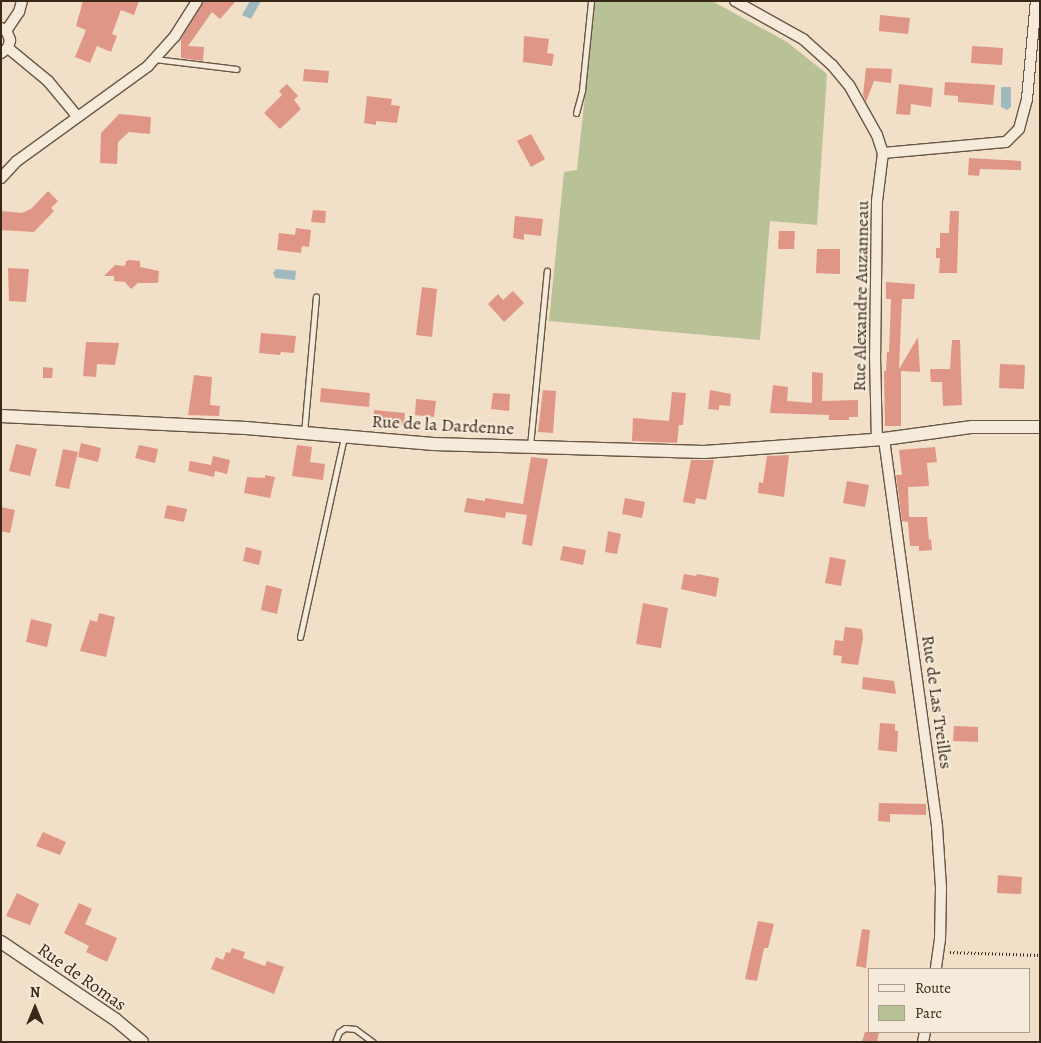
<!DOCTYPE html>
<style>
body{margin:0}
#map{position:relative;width:1041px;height:1043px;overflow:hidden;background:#f1dfc7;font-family:Alegreya,serif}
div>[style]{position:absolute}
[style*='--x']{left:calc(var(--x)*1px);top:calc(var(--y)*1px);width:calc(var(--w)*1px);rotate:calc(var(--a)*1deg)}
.green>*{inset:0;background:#b9c296}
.water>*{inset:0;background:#9ebabe}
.building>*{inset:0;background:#e09686}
.path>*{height:2.5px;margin-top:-1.25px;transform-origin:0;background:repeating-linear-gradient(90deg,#392818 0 1px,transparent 0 3.5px)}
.roads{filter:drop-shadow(1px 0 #675644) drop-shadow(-1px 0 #675644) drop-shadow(0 1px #675644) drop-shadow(0 -1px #675644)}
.service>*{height:5px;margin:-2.5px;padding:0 2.5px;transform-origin:2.5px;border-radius:2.5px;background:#f6eadb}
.minor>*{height:10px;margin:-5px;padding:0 5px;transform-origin:5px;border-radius:5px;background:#f6eadb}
.tertiary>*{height:12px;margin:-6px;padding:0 6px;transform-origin:6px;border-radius:6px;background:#f6eadb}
span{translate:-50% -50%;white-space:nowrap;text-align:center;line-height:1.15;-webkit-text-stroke:4px #f6eadb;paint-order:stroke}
.street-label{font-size:18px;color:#392818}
.frame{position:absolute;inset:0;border:2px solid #392818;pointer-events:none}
.legend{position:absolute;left:868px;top:968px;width:162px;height:65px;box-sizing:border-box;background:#f6eadb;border:1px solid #aa9c8d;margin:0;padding:6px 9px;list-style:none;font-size:15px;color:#392818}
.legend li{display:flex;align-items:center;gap:10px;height:25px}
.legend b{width:25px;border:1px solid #aa9c8d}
.north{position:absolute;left:10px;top:983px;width:50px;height:50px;-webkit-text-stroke:4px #f6eadb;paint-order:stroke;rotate:0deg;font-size:14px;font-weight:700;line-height:20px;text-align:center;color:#392818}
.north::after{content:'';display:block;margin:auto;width:18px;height:22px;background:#392818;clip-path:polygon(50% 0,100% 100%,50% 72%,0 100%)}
</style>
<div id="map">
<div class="green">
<i style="clip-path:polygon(595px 1px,712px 1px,787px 42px,827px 74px,817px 225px,770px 221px,760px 340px,549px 321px,564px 172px,577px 170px)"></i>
</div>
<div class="water">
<i style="clip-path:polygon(250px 1px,261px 1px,251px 19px,242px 15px)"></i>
<i style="clip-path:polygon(1001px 87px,1011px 87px,1011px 107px,1007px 110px,1001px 107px)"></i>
<i style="clip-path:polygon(276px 269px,296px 271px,295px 280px,275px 278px,273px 273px)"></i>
</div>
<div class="building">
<i style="clip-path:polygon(83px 1px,139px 1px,134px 15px,121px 10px,112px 34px,117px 36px,111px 52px,97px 46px,90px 63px,75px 57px,86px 30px,76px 26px)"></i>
<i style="clip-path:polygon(204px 1px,236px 1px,220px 19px,212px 12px,188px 46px,204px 47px,203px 61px,181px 58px,181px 39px)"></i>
<i style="clip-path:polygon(880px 15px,910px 18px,908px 34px,879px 31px)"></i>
<i style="clip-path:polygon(524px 36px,549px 39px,547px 53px,554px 54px,552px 66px,523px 62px)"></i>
<i style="clip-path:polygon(972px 46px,1003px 48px,1002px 65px,971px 63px)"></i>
<i style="clip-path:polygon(866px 68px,892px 69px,891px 83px,874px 81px,866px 102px,863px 95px)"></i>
<i style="clip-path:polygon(304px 69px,329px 71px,328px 83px,303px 81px)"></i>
<i style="clip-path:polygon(945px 82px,995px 85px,993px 105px,958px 102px,958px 96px,944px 95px)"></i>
<i style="clip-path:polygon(287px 84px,298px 96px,294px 100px,301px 109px,280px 129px,264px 113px,282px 95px,279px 91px)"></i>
<i style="clip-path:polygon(899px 84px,933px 88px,931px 107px,911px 104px,910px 115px,896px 114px)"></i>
<i style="clip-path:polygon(367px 96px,392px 99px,391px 105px,400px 106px,397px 123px,376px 121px,376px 125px,364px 123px)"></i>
<i style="clip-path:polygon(119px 114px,151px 117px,150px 134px,129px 132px,118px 142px,117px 164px,100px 163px,101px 133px)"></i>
<i style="clip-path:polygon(531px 134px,545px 159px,531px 167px,517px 141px)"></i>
<i style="clip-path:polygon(969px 158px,1021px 161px,1021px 170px,980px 169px,979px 176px,968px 175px)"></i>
<i style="clip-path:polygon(48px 191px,58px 201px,51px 208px,54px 211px,34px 232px,1px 230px,1px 211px,22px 213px,31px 209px)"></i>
<i style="clip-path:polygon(313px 210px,326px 211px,325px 223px,311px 222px)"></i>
<i style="clip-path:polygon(950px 211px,959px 211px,957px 273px,939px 273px,940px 258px,936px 258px,936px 248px,940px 248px,940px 233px,949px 233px)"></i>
<i style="clip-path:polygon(515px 216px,543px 219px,541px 236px,524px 234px,524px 240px,513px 238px)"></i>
<i style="clip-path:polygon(296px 228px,311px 230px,309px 247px,302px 246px,301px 253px,277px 250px,279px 233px,295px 235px)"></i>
<i style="clip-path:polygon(779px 231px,795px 231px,794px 249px,778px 249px)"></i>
<i style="clip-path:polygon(817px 249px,840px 249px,840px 274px,816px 273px)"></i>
<i style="clip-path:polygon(130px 260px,140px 261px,140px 267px,159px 271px,158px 283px,138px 283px,131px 289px,125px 282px,114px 281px,114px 276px,104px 276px,115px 265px,125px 266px,126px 261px)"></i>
<i style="clip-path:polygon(8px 268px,29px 269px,26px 302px,9px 301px)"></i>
<i style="clip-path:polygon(886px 282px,915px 284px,914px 299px,902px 299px,899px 369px,918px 337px,920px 372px,901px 371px,901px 426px,885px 426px,884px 371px,886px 371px,887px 352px,889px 352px,891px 299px,886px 299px)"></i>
<i style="clip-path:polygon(422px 287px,437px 289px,432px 337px,416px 335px)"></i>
<i style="clip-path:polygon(513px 291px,524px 303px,504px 322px,488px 304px,498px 294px,503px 300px)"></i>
<i style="clip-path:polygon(261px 333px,296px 336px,294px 353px,281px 352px,280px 355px,259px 353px)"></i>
<i style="clip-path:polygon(952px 340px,960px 340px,962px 405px,943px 406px,942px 382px,931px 382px,930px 369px,950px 369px)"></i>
<i style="clip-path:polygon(86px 342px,119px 343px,115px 365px,97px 364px,96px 377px,83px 376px)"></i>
<i style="clip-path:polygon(1000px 364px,1025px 365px,1024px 389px,999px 388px)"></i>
<i style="clip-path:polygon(43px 367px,53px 368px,52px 378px,43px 378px)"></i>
<i style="clip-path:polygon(812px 372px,823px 373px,822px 401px,858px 400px,858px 417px,849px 417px,849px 420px,829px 420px,829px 415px,770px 413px,773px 385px,788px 387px,787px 401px,812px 403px)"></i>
<i style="clip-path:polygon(194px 375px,212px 377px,210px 405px,220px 406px,219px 416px,188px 415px)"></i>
<i style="clip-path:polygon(321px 388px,370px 393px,369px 407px,320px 402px)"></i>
<i style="clip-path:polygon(543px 390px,556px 391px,553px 433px,538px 432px)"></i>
<i style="clip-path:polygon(710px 390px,731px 394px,730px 406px,719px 405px,719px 410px,708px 409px)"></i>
<i style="clip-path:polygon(672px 392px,686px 393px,683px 425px,679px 425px,677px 443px,632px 441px,633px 418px,669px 421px)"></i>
<i style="clip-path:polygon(493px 393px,510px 394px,509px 411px,491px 409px)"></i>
<i style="clip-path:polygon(416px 399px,436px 401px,434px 417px,415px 415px)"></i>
<i style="clip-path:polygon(374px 410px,405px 413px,404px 425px,385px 423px,384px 426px,373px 425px)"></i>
<i style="clip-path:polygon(81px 443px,101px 448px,98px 462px,78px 457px)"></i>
<i style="clip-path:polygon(16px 444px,37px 449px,30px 476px,9px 471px)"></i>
<i style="clip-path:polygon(139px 445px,158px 449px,155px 463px,135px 458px)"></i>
<i style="clip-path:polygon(297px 445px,312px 447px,310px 462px,325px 464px,323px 480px,292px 476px)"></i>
<i style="clip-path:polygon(935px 447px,937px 462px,927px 463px,929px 486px,908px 487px,909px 517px,927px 517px,929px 540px,931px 539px,932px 550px,919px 551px,919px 546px,910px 546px,908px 522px,902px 521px,896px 475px,902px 475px,899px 450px)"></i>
<i style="clip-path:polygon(63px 449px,78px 452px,69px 489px,55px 486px)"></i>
<i style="clip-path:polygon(789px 455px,784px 497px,758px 493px,759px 482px,763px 483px,767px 456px)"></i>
<i style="clip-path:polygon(213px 456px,230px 460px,227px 474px,215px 471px,214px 477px,188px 471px,190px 461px,211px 465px)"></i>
<i style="clip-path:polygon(531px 457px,548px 459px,532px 546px,522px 544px,527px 515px,506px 512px,505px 518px,464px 512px,467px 498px,485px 501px,485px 498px,523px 504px)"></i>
<i style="clip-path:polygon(691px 460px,714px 460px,706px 500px,696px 498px,695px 504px,683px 502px)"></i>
<i style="clip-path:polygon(265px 475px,275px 477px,270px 498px,244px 493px,247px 477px,265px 478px)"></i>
<i style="clip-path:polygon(847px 481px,869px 485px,865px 507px,843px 503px)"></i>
<i style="clip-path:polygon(625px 498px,645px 502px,642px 518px,622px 514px)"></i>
<i style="clip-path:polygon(167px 505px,187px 509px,184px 522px,164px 518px)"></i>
<i style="clip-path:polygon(1px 507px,15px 510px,10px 533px,1px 531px)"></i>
<i style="clip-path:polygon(608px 531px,621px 534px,617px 554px,605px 552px)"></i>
<i style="clip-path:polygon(563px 546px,586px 550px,583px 565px,560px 560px)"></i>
<i style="clip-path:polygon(246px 547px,262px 551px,259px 565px,243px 561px)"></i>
<i style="clip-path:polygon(830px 557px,846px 560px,841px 586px,825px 583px)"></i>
<i style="clip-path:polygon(684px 574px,696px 576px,697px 574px,719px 578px,716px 597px,681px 589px)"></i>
<i style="clip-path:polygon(266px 585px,282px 589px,277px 614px,261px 610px)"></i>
<i style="clip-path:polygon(643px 603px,668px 608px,661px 648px,636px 644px)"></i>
<i style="clip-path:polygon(99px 613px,115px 617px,106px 657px,80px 651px,90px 620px,97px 622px)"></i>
<i style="clip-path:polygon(31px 619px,52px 624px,47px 647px,26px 642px)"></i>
<i style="clip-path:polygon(845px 627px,862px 629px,863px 638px,858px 665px,841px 663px,842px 656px,833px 655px,835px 640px,843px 641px)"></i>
<i style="clip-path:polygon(863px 677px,894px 681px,896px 694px,862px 689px)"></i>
<i style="clip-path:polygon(880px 723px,895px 724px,895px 731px,898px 731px,897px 752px,878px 750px)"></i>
<i style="clip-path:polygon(954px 726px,978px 727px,978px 742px,953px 741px)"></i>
<i style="clip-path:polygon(879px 803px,926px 804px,926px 815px,890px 814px,890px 822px,878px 821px)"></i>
<i style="clip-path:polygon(43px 832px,66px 842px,60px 855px,36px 846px)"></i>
<i style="clip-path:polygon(998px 875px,1022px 877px,1021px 894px,997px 893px)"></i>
<i style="clip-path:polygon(17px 893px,39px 904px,30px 925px,6px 916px)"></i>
<i style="clip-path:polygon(79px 903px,92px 909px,85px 924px,117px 938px,107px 962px,86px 952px,89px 946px,64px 933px)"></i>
<i style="clip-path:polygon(758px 921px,774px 924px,768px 948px,764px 948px,757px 981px,745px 979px)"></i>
<i style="clip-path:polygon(862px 929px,870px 930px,866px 968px,856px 966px)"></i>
<i style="clip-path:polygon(232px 948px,245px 952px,243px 958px,265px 966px,267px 961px,284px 967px,274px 994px,211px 969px,216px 957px,223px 960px,226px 952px,230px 953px)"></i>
<i style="clip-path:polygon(865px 1032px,879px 1032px,877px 1042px,862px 1042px)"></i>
</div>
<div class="path">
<i style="--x:950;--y:952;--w:90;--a:1.9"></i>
</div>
<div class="roads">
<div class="service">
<i style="--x:155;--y:59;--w:82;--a:7"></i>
<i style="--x:576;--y:113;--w:24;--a:-75"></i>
<i style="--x:582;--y:90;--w:89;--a:-84.2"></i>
<i style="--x:304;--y:433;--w:137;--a:-85"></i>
<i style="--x:530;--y:446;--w:176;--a:-84.5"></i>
<i style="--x:300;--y:637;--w:205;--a:-77.6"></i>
<i style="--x:335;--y:1042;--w:11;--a:-68"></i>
<i style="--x:339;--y:1032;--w:7;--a:-34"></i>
<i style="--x:345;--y:1028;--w:10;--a:6"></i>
<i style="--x:355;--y:1029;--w:22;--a:36"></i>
</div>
<div class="minor">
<i style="--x:735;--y:1;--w:78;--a:29.2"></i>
<i style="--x:803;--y:39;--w:39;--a:42"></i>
<i style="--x:832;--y:65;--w:26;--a:50"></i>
<i style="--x:849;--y:85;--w:57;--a:60.8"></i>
<i style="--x:877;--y:135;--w:19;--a:72"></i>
<i style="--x:883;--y:153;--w:48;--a:97.1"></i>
<i style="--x:877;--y:201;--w:154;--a:90.7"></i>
<i style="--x:875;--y:355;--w:85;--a:88.7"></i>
<i style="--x:1;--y:28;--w:7;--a:34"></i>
<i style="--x:7;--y:32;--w:9;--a:69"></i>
<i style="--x:10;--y:40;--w:8;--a:104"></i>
<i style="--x:8;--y:48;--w:9;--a:144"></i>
<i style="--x:6;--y:31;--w:23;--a:-56"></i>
<i style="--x:19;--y:12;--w:11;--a:-75"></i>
<i style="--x:8;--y:48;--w:52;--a:39.5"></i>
<i style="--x:48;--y:81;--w:45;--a:50.4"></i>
<i style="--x:883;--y:153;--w:123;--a:-5.1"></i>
<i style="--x:1006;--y:142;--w:18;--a:-45"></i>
<i style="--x:1019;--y:129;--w:31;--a:-75"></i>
<i style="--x:1027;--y:99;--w:98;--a:-84.8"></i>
<i style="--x:1;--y:178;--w:23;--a:-47"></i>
<i style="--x:17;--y:161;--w:162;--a:-35.9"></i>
<i style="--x:148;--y:66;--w:40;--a:-48"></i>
<i style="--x:175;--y:36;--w:41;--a:-57.8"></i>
<i style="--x:884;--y:439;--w:392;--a:82.2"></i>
<i style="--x:937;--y:827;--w:61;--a:86.2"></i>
<i style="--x:941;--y:888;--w:51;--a:91.1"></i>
<i style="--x:940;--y:939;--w:30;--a:98"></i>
<i style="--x:923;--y:1042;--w:10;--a:-79"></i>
</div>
<div class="tertiary">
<i style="--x:1;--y:416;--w:245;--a:2.8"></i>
<i style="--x:246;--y:428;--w:188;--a:4.9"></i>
<i style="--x:433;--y:444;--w:271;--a:1.7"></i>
<i style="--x:704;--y:452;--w:180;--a:-4.1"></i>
<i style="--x:884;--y:439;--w:89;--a:-7.8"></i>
<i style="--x:972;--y:427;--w:68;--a:0"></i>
<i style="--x:1;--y:942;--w:139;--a:34.1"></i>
<i style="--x:116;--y:1020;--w:34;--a:40"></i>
</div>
</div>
<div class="street-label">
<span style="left:861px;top:296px;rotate:-89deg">Rue Alexandre Auzanneau</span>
<span style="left:443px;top:425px;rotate:3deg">Rue de la Dardenne</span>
<span style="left:937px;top:702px;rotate:82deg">Rue de Las Treilles</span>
<span style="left:82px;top:977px;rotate:35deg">Rue de Romas</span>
</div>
<div class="frame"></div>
<ul class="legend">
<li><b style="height:6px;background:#f6eadb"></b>Route</li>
<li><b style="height:14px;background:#b9c296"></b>Parc</li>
</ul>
<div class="north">N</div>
</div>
